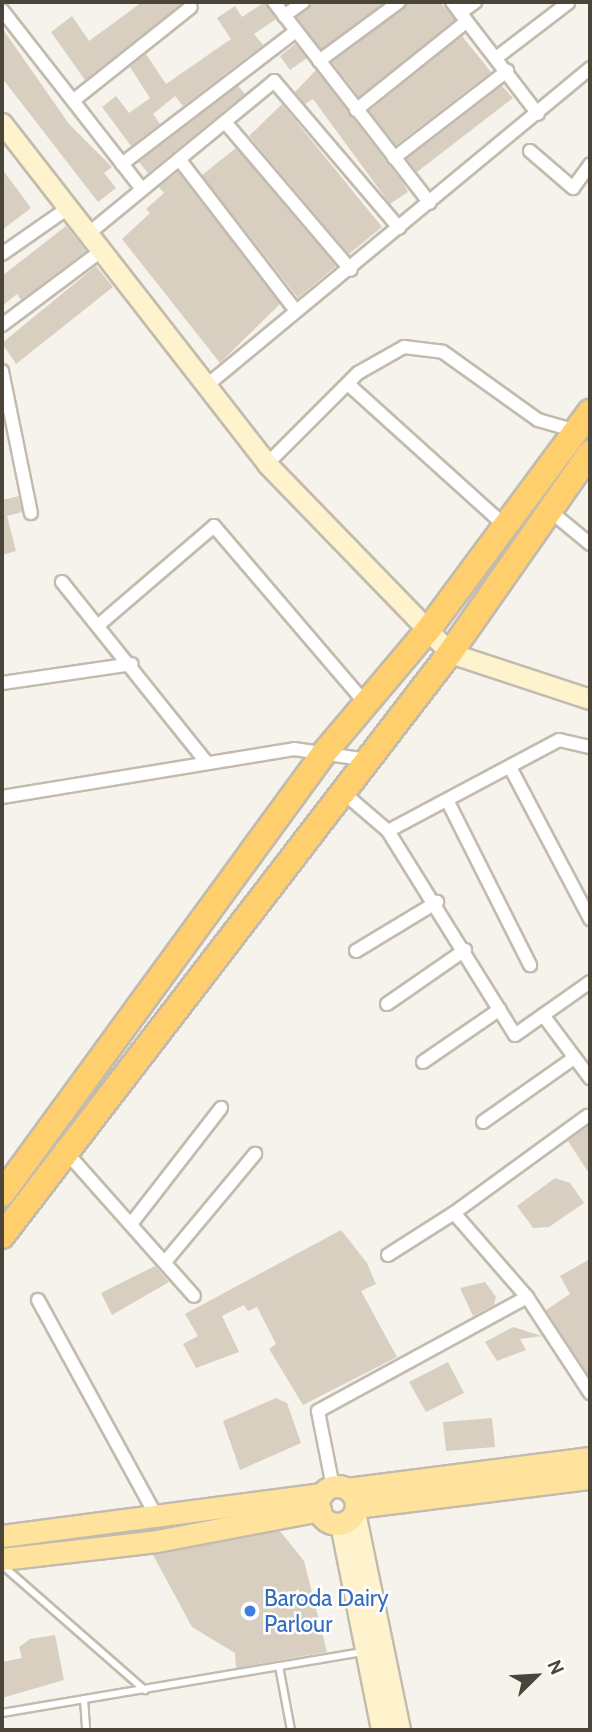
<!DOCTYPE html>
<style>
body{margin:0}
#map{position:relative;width:592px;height:1732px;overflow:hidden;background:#f6f3ec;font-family:Cabin,sans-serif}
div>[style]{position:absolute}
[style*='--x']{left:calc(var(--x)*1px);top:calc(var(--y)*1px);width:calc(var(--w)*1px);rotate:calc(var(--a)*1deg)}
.building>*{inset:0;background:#d8cfc1}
.roads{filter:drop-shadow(2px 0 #c2bbae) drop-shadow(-2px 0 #c2bbae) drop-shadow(0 2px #c2bbae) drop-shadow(0 -2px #c2bbae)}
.lane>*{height:6px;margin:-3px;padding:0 3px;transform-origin:3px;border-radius:3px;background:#fff}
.street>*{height:12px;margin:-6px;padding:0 6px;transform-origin:6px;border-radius:6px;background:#fff}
.secondary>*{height:19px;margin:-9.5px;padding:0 9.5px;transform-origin:9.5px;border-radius:9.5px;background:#fff3cd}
.primary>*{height:21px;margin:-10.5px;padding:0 10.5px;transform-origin:10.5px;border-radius:10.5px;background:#ffe39c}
.primary>.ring{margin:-10.5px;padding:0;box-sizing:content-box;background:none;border:21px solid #ffe39c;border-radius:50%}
.highway>*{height:24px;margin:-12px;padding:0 12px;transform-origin:12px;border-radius:12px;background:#ffcf6e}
.dots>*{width:19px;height:19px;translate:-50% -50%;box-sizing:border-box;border:4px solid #fff;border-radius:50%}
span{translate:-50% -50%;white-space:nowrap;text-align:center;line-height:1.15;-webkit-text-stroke:5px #fff;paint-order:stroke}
.shop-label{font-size:23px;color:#366cbe}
.left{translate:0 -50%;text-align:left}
.frame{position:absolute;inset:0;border:4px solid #4b4439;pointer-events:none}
.north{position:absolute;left:501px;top:1641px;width:70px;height:70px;-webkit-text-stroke:5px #fff;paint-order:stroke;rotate:66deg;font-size:19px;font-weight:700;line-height:28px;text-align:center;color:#4b4439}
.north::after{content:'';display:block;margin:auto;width:24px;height:32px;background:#4b4439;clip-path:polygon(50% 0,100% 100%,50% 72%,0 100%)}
</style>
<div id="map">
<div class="building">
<i style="clip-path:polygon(142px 2px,184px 2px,85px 80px,51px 32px,72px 16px,89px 41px)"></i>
<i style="clip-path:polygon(265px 2px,276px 19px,254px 34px,263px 45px,183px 106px,175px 96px,153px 114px,160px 124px,131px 146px,102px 107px,116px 96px,129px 113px,150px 98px,130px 67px,146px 54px,166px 84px,231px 39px,217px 18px,235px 6px,242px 17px)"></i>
<i style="clip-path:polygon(315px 2px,385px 2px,321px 49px,297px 17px)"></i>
<i style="clip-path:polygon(408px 2px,440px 2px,455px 20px,359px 97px,332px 62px)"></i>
<i style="clip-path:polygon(2px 28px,69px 124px,112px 167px,104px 173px,116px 188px,98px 202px,2px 78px)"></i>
<i style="clip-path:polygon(462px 36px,491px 72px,396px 145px,369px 111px)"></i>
<i style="clip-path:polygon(295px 44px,307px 58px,290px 70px,280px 56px)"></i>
<i style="clip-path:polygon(316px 70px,403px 183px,408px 192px,390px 204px,313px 99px,305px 104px,295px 92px)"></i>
<i style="clip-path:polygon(238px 86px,245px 94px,148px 173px,139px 162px)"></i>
<i style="clip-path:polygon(502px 86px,513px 98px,417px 172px,407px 159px)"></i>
<i style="clip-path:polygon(282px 104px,382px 227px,349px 254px,249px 136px)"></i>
<i style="clip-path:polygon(236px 148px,336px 266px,298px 298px,202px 175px)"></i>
<i style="clip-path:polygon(2px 169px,31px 208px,2px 230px)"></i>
<i style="clip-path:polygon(178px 172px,280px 304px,220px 363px,122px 239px,150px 213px,146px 209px,164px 193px,159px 187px)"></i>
<i style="clip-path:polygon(66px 226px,86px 251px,21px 300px,17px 294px,2px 306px,2px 276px)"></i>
<i style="clip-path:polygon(96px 266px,113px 287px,16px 364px,2px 343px)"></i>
<i style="clip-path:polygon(19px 496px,22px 512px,7px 516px,16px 551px,2px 555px,2px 500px)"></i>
<i style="clip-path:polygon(590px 1124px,590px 1175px,568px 1141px)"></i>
<i style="clip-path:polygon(555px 1178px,570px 1183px,584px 1203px,549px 1227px,533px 1228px,517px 1206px)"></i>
<i style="clip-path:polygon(341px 1230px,367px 1263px,376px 1284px,361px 1291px,397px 1357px,303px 1405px,269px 1349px,276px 1344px,257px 1307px,248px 1311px,244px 1305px,222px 1316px,239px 1352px,196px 1368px,183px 1344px,198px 1336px,185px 1314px)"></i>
<i style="clip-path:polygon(590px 1259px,590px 1377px,546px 1310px,570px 1294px,560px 1276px)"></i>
<i style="clip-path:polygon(155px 1266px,169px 1282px,112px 1315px,101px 1293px)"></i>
<i style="clip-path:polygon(485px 1282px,496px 1297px,494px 1305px,473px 1316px,460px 1288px)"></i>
<i style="clip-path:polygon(513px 1327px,542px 1336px,520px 1339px,526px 1350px,497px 1361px,485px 1342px)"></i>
<i style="clip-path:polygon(448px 1362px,464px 1393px,426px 1412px,409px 1382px)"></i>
<i style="clip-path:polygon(276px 1398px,287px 1403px,301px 1443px,240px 1470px,223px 1421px)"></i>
<i style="clip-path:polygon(492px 1418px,495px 1447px,446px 1451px,443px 1422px)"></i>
<i style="clip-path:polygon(280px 1531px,304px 1561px,327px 1652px,236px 1668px,235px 1653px,192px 1627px,153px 1555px)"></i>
<i style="clip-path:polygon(55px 1635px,64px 1680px,2px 1698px,2px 1662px,22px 1658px,19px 1647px,30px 1639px)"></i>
</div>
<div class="roads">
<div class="lane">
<i style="--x:2;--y:1565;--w:190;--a:41.2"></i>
<i style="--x:279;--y:1666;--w:65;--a:79.4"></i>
<i style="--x:84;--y:1699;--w:31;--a:86"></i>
<i style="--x:2;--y:1713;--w:367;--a:-9.6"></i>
</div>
<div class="street">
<i style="--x:274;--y:2;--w:254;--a:52.2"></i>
<i style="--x:452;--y:2;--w:141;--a:52.5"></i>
<i style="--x:2;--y:10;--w:227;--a:52"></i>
<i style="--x:460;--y:13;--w:19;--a:-36"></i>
<i style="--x:284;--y:16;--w:24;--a:-36"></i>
<i style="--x:496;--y:58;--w:91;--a:-37.4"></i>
<i style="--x:319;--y:61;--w:99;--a:-36.4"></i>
<i style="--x:74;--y:100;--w:149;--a:-38.5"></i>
<i style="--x:356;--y:110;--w:142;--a:-38.7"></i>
<i style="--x:225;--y:122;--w:194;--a:49.6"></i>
<i style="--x:530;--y:151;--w:57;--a:40.7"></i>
<i style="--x:573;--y:188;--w:29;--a:-54"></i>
<i style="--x:394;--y:158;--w:143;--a:-37.6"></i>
<i style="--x:179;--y:159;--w:192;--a:52.4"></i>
<i style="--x:122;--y:164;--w:219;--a:-37.4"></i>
<i style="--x:88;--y:234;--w:241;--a:-39.4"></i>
<i style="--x:274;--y:81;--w:193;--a:49.6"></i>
<i style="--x:2;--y:254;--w:80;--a:-34.9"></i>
<i style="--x:2;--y:325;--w:124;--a:-36.8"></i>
<i style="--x:2;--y:371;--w:145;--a:78.5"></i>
<i style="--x:348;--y:384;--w:213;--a:42.1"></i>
<i style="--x:206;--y:386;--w:499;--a:-39.6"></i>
<i style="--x:267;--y:464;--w:129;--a:-45"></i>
<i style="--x:358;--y:373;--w:53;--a:-29.5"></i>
<i style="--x:404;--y:347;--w:39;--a:7"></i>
<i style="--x:443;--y:352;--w:117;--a:35.6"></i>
<i style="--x:538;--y:420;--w:40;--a:16"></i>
<i style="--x:550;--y:511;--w:52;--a:39.5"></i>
<i style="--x:62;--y:582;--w:232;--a:51.3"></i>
<i style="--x:101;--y:623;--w:149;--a:-40.6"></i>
<i style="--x:214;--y:526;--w:234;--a:49.5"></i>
<i style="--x:2;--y:683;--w:131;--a:-8.3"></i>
<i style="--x:510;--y:767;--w:172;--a:62.2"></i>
<i style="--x:339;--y:789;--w:65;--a:40.6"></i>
<i style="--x:388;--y:831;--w:194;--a:-28"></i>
<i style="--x:559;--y:740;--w:32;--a:13"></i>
<i style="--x:2;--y:797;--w:296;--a:-9.3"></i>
<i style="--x:294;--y:749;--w:69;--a:8.4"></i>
<i style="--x:447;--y:800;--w:185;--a:63.3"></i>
<i style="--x:388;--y:831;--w:240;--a:58.1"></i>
<i style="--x:515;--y:1035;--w:92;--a:-35.2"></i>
<i style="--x:356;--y:951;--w:95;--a:-31.2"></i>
<i style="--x:387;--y:1004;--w:95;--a:-34.7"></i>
<i style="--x:543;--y:1015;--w:79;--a:53.3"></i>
<i style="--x:423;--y:1062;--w:93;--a:-34.5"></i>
<i style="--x:483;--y:1122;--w:111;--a:-35.1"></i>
<i style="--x:67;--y:1153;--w:191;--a:48.4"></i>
<i style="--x:454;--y:1213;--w:165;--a:-36.1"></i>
<i style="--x:131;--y:1224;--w:147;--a:-52.2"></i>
<i style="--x:388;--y:1255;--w:78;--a:-32.5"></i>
<i style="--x:454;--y:1213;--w:111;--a:49"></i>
<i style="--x:527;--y:1297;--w:115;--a:56.7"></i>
<i style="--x:165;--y:1262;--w:141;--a:-50.2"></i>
<i style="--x:38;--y:1300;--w:247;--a:61.3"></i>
<i style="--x:333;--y:1487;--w:77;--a:-101.2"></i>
<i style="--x:318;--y:1411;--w:238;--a:-28.6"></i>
</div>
<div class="secondary">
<i style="--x:2;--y:123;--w:432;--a:52.1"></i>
<i style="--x:267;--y:464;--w:263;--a:45.9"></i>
<i style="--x:450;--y:653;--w:147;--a:18.2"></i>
<i style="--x:355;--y:1512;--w:223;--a:78.3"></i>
<i style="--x:340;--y:1524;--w:210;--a:78.7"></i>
</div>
<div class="primary">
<i class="ring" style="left:318px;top:1486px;width:17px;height:17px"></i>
<i style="--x:347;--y:1489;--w:245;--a:-7.3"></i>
<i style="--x:356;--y:1507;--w:236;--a:-7.1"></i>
<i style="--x:2;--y:1536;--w:323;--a:-7.5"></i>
<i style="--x:2;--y:1559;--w:156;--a:-6.6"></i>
<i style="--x:157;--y:1541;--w:166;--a:-10.8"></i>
</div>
<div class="highway">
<i style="--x:2;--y:1194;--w:546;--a:-53.86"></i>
<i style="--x:324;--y:753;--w:161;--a:-49.8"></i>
<i style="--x:428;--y:630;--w:272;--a:-53.4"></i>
<i style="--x:2;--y:1236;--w:735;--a:-52.46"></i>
<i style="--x:450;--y:653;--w:244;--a:-55"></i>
</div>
</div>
<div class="dots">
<i style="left:250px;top:1611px;background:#3f7fe0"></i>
</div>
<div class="shop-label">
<span class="left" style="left:264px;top:1611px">Baroda Dairy<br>Parlour</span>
</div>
<div class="frame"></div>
<div class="north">N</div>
</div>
